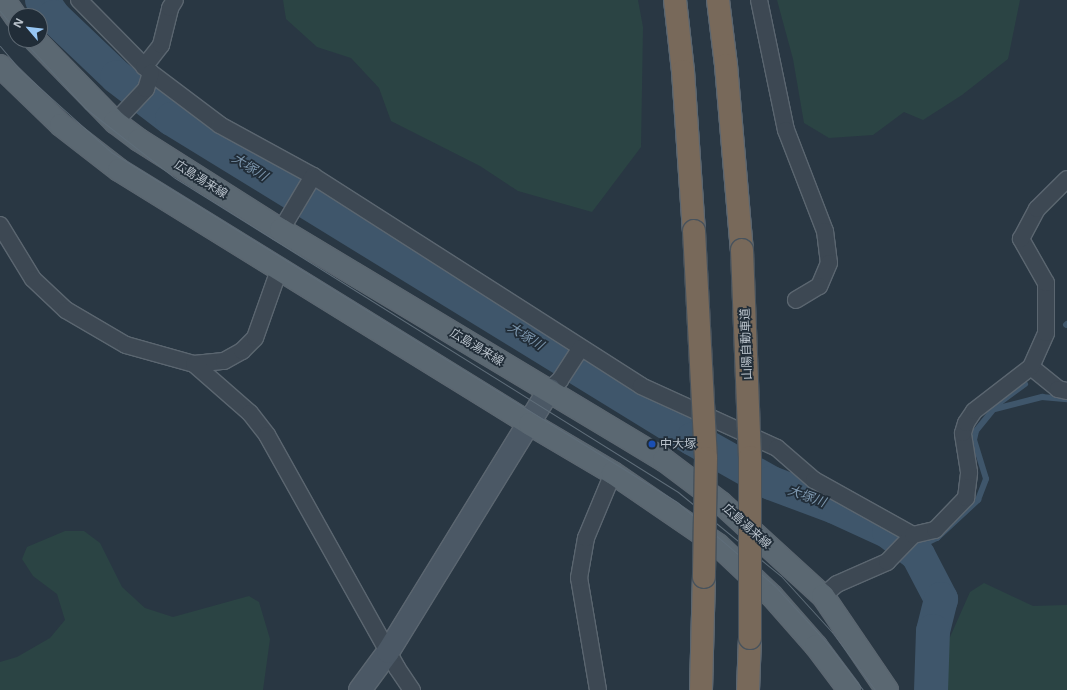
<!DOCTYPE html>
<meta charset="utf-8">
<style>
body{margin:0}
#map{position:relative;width:1067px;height:690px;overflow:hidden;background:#293743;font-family:"Noto Sans","Noto Sans JP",sans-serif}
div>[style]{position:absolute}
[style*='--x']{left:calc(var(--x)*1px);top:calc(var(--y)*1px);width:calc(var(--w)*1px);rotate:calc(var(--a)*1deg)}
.green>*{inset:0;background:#2b4444}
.stream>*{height:5.5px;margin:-2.75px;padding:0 2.75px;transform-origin:2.75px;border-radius:2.75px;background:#3f566b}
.river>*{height:34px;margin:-17px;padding:0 17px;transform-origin:17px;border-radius:17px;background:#3f566b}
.roads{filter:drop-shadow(1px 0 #5b6670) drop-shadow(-1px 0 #5b6670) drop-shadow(0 1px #5b6670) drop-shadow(0 -1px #5b6670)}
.street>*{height:16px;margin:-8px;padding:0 8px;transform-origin:8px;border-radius:8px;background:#3d4853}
.secondary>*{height:22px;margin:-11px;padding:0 11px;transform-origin:11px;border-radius:11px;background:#4b5865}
.primary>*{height:22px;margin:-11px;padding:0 11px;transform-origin:11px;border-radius:11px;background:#5b6872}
.highway>*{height:22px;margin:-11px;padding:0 11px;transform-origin:11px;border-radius:11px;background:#78695a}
.tram>*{height:1px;margin:-0.5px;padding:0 0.5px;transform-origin:0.5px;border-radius:0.5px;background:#5f6d79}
.bridges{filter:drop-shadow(1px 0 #48535d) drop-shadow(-1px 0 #48535d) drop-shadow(0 1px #48535d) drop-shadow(0 -1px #48535d)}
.highway-bridge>*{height:22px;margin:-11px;padding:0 11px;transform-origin:11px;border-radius:11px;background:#78695a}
.dots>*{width:11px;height:11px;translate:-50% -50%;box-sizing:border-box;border:2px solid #212d38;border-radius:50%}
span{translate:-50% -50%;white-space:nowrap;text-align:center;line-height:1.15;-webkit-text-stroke:3.5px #212d38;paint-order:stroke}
.street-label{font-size:12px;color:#bac3cc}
.poi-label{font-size:12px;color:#bac3cc}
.left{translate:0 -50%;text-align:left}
.water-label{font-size:13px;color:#7c96ad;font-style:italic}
.north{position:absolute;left:8px;top:8px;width:40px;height:40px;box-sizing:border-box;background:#212d38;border:1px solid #5e6973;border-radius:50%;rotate:298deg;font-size:11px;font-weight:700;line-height:16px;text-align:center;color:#bac3cc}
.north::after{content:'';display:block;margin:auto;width:14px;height:18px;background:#97c6f4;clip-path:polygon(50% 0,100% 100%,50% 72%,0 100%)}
</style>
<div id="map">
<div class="green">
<i style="clip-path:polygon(283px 0,638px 0,643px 27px,641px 147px,592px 212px,518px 191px,480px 166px,391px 121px,379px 88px,351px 58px,317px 47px,286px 19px)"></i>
<i style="clip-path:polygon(777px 0,1020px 0,1008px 59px,962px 95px,923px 120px,904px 112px,873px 135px,829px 138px,804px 123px,793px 59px)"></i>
<i style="clip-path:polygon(65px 531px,84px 531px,100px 543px,122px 587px,145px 608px,173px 617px,249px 596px,259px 602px,270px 639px,263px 690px,0 690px,0 662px,17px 657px,50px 638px,65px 620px,57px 594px,33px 576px,22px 559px,27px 547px)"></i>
<i style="clip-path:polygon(984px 583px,1033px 606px,1067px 605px,1067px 690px,940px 690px,946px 646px,970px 592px)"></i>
</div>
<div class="stream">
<i style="--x:1066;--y:325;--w:1;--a:-45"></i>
<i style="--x:995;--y:409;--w:49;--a:-14.3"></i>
<i style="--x:1042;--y:397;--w:25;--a:5"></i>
<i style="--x:912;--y:550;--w:28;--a:-26"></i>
<i style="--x:937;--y:538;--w:56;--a:-42.8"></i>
<i style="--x:978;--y:500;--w:22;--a:-69"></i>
<i style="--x:986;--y:479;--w:41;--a:-107.1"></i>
<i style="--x:974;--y:440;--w:9;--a:-77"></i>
<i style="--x:976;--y:431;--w:36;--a:-51"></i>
<i style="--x:999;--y:403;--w:32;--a:-36"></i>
</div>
<div class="river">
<i style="--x:42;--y:0;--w:21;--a:55"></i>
<i style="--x:54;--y:17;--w:87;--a:43.6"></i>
<i style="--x:117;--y:77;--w:69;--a:37.4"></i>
<i style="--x:172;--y:119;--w:611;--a:31.56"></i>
<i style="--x:693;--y:439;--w:90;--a:29.4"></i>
<i style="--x:771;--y:483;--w:68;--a:20.6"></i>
<i style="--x:835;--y:507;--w:60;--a:24.8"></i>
<i style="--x:889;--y:532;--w:29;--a:38"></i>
<i style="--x:912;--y:550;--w:8;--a:40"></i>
<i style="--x:918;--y:555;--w:50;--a:62.4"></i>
<i style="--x:941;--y:599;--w:33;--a:104"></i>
<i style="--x:933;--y:631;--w:59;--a:91.9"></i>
</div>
<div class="roads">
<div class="street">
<i style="--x:79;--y:0;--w:103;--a:45.4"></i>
<i style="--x:151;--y:73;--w:86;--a:37"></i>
<i style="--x:220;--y:125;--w:106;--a:28.7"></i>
<i style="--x:313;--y:176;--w:389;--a:32.6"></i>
<i style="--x:641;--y:386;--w:149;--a:24.5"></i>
<i style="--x:777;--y:448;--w:49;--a:40.9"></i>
<i style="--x:814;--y:480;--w:113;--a:29.1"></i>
<i style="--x:759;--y:0;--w:133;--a:78.3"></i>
<i style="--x:786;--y:130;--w:108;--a:68.9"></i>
<i style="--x:825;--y:231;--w:32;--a:83"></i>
<i style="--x:829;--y:263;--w:25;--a:113"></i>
<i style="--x:819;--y:286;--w:27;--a:149"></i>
<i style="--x:144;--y:67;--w:28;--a:-52"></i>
<i style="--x:161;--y:45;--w:38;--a:-76"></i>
<i style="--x:170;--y:8;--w:9;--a:-58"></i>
<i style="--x:115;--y:122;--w:45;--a:-46.8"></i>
<i style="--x:146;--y:89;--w:17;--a:-73"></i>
<i style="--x:0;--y:225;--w:63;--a:58.6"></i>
<i style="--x:33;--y:279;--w:45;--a:43.2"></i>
<i style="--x:66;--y:310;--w:69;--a:30.3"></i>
<i style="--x:126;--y:345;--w:71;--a:15.6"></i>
<i style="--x:194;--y:364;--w:30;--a:-6"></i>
<i style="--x:224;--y:361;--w:21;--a:-29"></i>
<i style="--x:242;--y:351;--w:18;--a:-45"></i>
<i style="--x:255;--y:338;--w:72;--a:-70.6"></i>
<i style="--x:281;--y:230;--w:63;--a:-59.3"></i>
<i style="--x:194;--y:364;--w:74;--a:41.2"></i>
<i style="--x:250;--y:413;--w:28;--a:52"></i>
<i style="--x:267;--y:435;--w:267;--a:60.8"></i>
<i style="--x:397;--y:668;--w:27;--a:56"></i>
<i style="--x:1031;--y:367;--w:35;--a:39"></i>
<i style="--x:1058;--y:389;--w:9;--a:13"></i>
<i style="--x:549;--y:390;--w:15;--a:-42"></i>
<i style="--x:560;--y:380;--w:38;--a:-57"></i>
<i style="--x:823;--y:596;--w:18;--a:-41"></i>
<i style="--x:837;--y:584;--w:55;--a:-23.7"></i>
<i style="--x:887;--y:562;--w:37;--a:-46"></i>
<i style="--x:913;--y:535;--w:23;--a:-13"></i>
<i style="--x:935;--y:530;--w:45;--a:-45.9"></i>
<i style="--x:966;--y:498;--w:26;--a:-83"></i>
<i style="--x:969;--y:472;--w:39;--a:-99"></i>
<i style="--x:963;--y:433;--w:10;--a:-73"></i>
<i style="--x:966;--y:423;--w:14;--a:-56"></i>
<i style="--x:974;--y:411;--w:72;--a:-37.7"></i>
<i style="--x:1031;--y:367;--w:37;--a:-66"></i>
<i style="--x:1046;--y:333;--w:50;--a:-90"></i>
<i style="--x:1046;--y:283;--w:51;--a:-119.6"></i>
<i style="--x:1021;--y:239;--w:34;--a:-62"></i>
<i style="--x:1037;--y:209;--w:42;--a:-45"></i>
<i style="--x:598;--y:690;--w:114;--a:-99.6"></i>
<i style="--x:579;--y:578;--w:41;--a:-80.1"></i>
<i style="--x:586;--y:538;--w:70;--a:-67.4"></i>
</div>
<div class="secondary">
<i style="--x:360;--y:690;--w:47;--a:-53.6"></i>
<i style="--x:388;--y:652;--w:308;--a:-58.4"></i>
</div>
<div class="primary">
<i style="--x:4;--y:0;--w:21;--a:55"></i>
<i style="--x:35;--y:40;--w:115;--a:45.7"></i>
<i style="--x:115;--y:122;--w:30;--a:37"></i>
<i style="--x:139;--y:140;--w:168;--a:32.4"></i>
<i style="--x:281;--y:230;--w:447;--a:31"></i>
<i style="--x:664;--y:460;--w:71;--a:37"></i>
<i style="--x:721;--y:503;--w:138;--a:42.4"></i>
<i style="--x:823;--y:596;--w:114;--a:55.8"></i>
<i style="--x:0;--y:66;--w:85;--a:44"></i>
<i style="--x:61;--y:125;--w:73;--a:37.8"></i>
<i style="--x:119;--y:170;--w:483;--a:31.7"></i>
<i style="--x:530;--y:424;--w:96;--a:30.6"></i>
<i style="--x:613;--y:473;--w:127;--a:34.4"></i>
<i style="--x:718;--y:545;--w:74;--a:43.4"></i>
<i style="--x:772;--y:596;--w:67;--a:48.7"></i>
<i style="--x:816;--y:646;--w:55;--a:53.1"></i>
</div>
<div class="highway">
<i style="--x:675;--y:0;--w:71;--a:83.6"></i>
<i style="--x:683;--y:71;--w:160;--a:86.1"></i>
<i style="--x:718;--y:0;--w:65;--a:83"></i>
<i style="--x:726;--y:65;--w:186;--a:85.1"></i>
<i style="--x:701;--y:690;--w:113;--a:-88.5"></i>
<i style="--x:748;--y:690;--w:52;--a:-87.8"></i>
</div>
</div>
<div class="tram">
<i style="--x:0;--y:11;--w:26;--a:51"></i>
<i style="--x:23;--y:40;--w:92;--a:47.6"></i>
<i style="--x:85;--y:108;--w:114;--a:37.9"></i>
<i style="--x:175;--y:178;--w:593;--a:31.97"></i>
<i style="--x:678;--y:492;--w:133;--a:39.2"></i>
<i style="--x:781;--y:576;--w:76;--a:47.7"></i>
<i style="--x:832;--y:632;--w:72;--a:53.4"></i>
<i style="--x:0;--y:46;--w:31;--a:50"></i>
<i style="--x:20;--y:70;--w:122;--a:42"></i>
<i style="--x:111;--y:152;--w:665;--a:31.73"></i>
<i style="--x:677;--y:502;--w:128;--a:40.6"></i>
<i style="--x:774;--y:585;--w:80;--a:47.5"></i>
<i style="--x:828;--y:644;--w:58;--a:52.7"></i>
</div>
<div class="bridges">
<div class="highway-bridge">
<i style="--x:694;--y:231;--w:227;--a:87"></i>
<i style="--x:706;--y:458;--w:119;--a:91"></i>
<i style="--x:742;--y:250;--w:207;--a:87.8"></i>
<i style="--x:750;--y:457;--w:181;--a:90"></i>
</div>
</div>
<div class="dots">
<i style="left:652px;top:444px;background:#1a4fb4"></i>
</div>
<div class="street-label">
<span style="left:201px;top:179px;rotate:32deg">広島湯来線</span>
<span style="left:746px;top:344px;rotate:-92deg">山陽自動車道</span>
<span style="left:477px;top:347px;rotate:31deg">広島湯来線</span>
<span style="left:747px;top:526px;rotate:42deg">広島湯来線</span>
</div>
<div class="poi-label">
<span class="left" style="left:660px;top:444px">中大塚</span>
</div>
<div class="water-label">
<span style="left:250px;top:167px;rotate:32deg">大塚川</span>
<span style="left:526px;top:336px;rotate:32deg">大塚川</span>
<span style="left:807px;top:496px;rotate:20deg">大塚川</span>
</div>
<div class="north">N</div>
</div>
